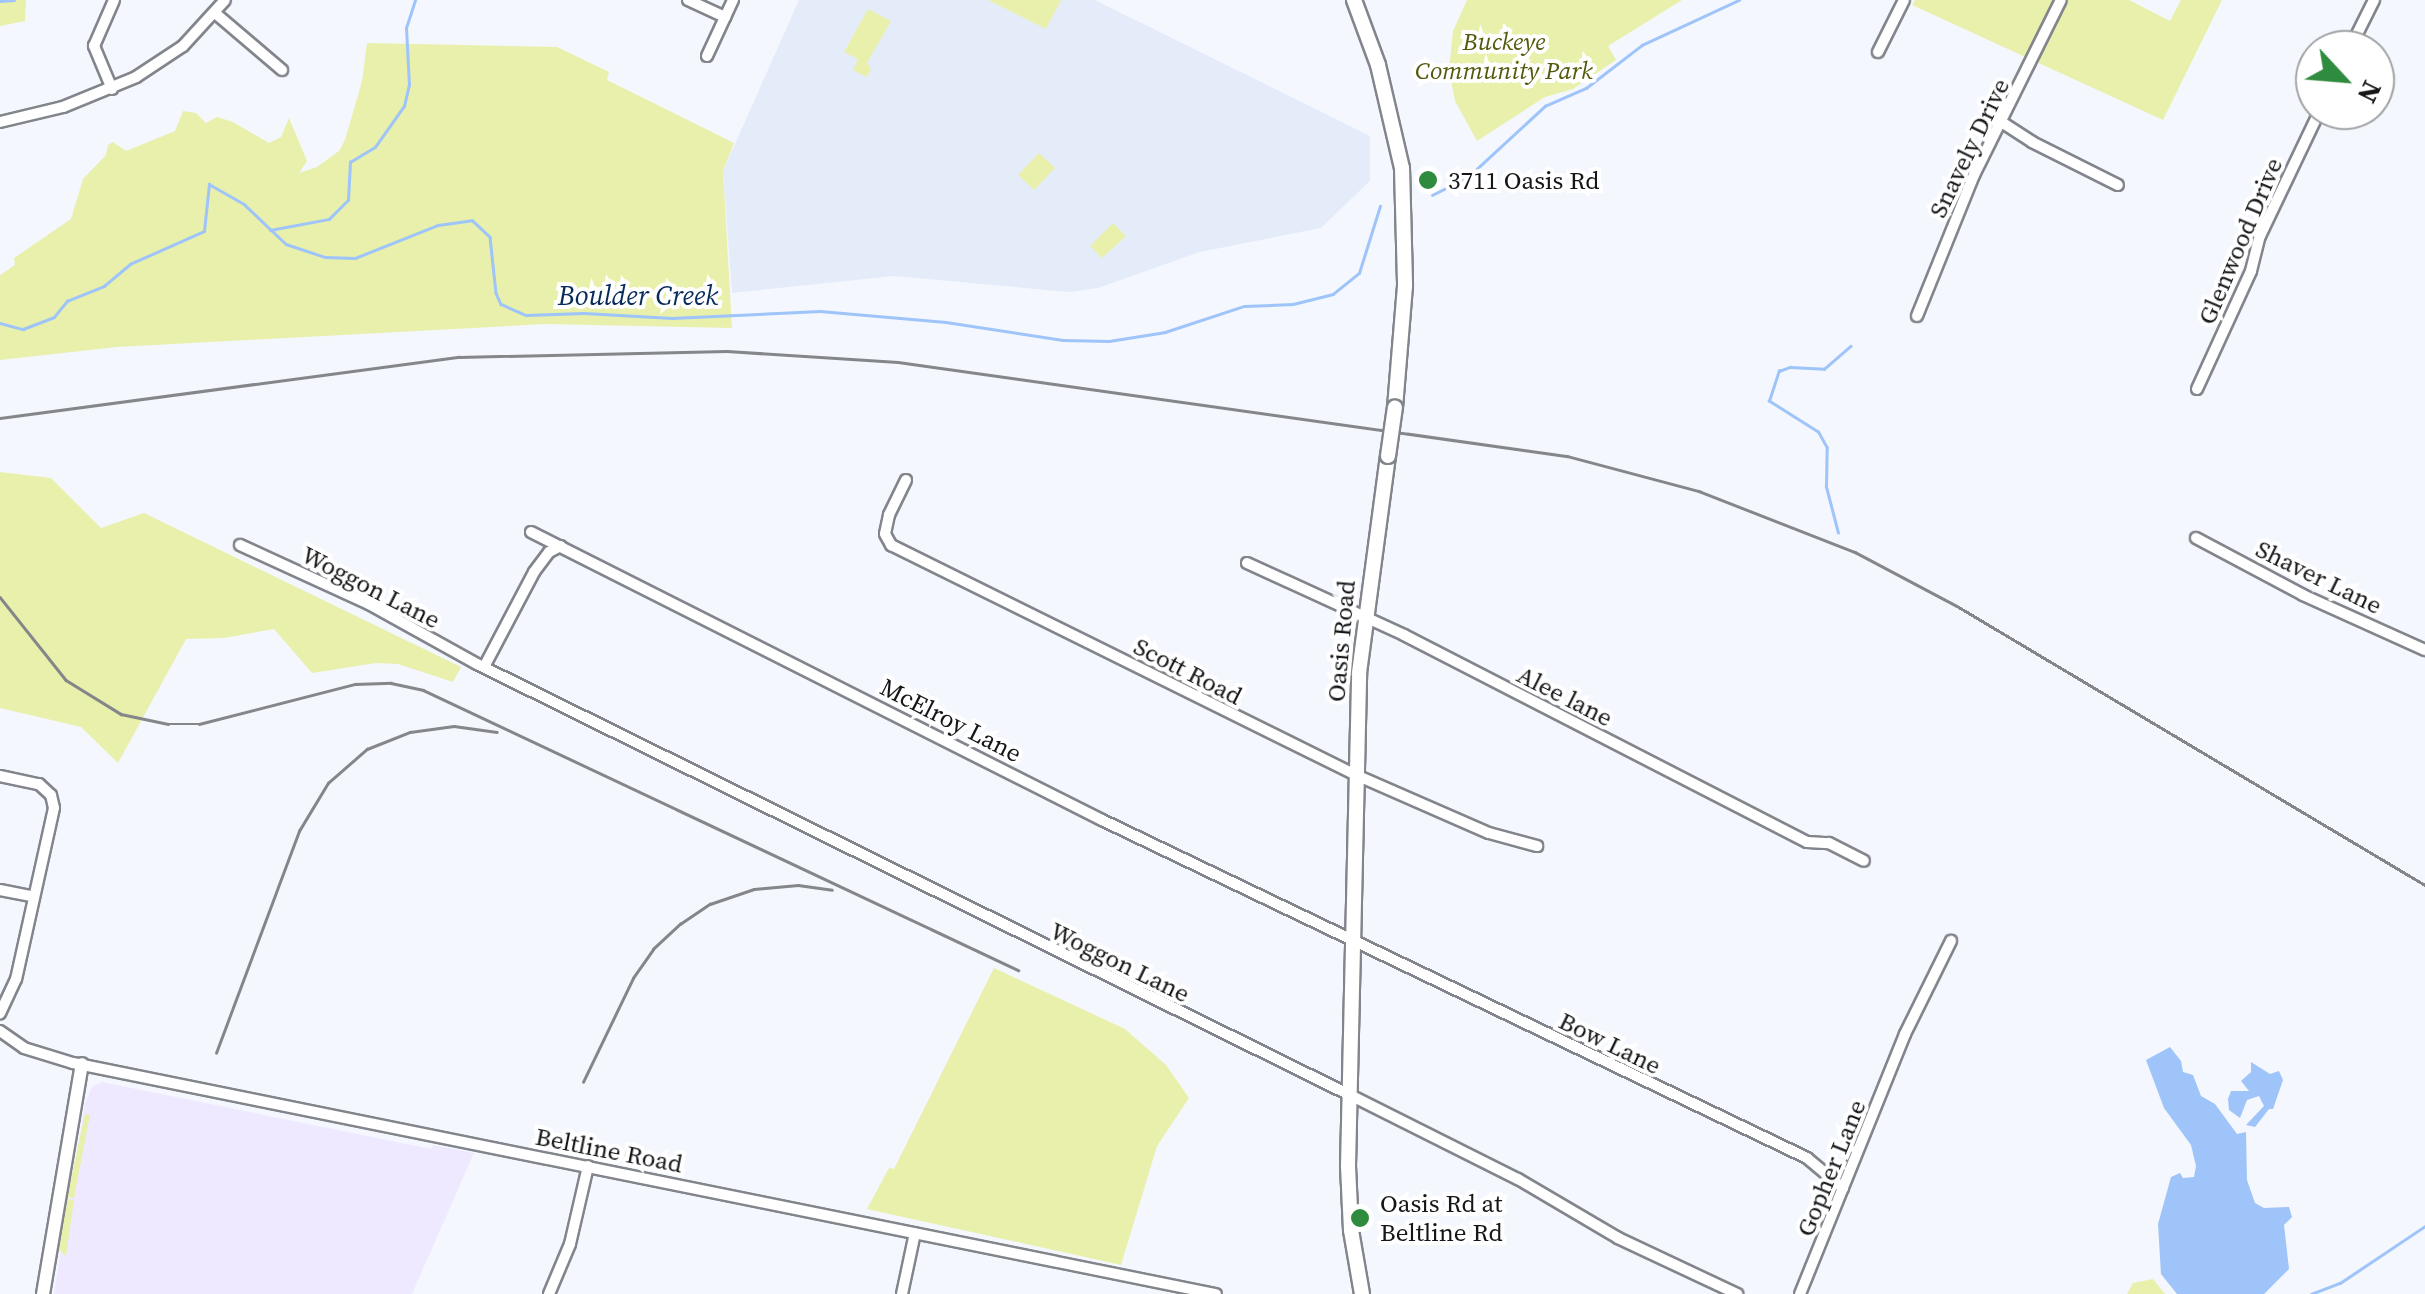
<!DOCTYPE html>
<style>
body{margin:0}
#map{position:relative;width:2425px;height:1294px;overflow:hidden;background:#f4f7fe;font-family:"Source Serif 4",serif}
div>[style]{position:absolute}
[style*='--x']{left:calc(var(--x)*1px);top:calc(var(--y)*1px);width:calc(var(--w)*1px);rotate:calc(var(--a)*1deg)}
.commercial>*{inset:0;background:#efe9ff}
.built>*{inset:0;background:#e5ecf9}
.green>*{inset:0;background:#e8f0ac}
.water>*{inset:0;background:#9ec4fa}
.stream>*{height:2.5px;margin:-1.25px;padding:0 1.25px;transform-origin:1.25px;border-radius:1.25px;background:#9ec4fa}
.roads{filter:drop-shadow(2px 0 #82858b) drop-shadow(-2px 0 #82858b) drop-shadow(0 2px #82858b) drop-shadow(0 -2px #82858b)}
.minor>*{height:10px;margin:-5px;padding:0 5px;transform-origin:5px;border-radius:5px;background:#fff}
.tertiary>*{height:12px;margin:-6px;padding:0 6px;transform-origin:6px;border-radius:6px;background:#fff}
.secondary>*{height:14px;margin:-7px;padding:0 7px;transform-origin:7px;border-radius:7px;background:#fff}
.rail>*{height:2.5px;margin:-1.25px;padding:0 1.25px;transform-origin:1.25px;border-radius:1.25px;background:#84868a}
.bridges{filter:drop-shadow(2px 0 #82858b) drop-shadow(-2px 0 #82858b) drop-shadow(0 2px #82858b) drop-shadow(0 -2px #82858b)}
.secondary-bridge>*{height:14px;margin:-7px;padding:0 7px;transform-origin:7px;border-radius:7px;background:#fff}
.dots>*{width:28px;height:28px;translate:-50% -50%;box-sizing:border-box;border:5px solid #fff;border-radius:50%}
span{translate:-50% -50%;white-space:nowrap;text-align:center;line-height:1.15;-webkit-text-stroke:8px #fff;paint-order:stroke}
.park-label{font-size:25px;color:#54590c;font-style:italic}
.street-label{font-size:25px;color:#151618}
.poi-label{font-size:25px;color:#151618}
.left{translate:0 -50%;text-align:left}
.water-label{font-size:28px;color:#062a59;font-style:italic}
.north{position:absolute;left:2295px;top:30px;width:100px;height:100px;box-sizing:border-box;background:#fff;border:2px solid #a1a2a3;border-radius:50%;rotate:116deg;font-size:28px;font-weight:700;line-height:40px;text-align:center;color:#151618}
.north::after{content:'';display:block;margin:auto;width:35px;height:45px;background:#2f8b3d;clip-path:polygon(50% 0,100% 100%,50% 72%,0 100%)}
</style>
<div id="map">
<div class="commercial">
<i style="clip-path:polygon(102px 1082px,431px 1149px,433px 1145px,474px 1153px,412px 1294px,54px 1294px,85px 1104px,92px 1087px)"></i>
</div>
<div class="built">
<i style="clip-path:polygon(799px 0,1095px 0,1370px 136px,1370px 181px,1321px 228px,1200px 252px,1098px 288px,1069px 292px,894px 276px,732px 293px,723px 171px)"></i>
</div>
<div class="green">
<i style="clip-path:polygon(0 0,26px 0,25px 21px,0 26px)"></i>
<i style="clip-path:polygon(988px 0,1061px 0,1046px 29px)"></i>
<i style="clip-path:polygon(1467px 0,1682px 0,1608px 46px,1616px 60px,1573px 89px,1545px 97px,1477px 141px,1455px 101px,1449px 70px,1453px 31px)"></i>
<i style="clip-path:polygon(1915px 0,2129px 0,2170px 21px,2181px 0,2222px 0,2163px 120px,1912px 5px)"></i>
<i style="clip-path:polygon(868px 9px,891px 21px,867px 63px,871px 69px,867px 77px,853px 70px,858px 59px,844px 52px)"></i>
<i style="clip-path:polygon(367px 43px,557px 47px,609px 72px,607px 80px,734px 143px,723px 171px,732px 328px,545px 324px,117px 347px,0 360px,0 275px,15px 265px,14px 258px,71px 219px,83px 179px,106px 155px,108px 145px,113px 142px,126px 151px,175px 131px,183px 111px,196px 113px,206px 123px,217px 117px,233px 122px,269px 143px,281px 137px,289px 118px,307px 161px,299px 173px,317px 167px,339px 151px,345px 140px,362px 81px)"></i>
<i style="clip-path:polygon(1039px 153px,1055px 168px,1034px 190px,1018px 175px)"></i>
<i style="clip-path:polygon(1113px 223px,1126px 236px,1102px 258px,1090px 246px)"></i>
<i style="clip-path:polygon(0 472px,51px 478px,101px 528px,144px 513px,461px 667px,453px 682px,398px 664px,376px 663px,312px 673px,274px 629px,224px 638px,186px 639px,118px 763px,81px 727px,0 708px)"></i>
<i style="clip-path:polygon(994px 968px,1125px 1029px,1166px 1065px,1189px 1098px,1157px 1146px,1121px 1265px,867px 1209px,889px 1168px,894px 1169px)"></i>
<i style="clip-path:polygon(85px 1114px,90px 1115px,74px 1198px,67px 1197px)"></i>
<i style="clip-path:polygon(626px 1150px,670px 1159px,667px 1172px,623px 1163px)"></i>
<i style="clip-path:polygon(66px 1199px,74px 1200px,66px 1256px,59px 1250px)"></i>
<i style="clip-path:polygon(2153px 1279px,2165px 1294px,2127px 1294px,2133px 1283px)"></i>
</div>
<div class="water">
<i style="clip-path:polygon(2170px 1047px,2181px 1061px,2183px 1072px,2193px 1075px,2201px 1096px,2215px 1104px,2237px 1134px,2246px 1132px,2247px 1180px,2255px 1203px,2264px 1208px,2289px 1207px,2292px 1217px,2284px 1225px,2289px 1269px,2264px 1294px,2177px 1294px,2161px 1274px,2158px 1224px,2171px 1177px,2180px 1173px,2183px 1178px,2194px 1177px,2196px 1166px,2191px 1145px,2164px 1108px,2146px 1060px)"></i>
<i style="clip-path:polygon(2251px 1062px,2270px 1074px,2279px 1071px,2283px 1080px,2273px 1109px,2269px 1109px,2255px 1127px,2246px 1125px,2264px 1106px,2259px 1096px,2247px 1100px,2240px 1118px,2229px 1110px,2228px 1099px,2231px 1091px,2249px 1091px,2241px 1081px,2251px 1072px)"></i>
</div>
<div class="stream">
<i style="--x:0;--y:1;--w:14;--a:-4"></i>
<i style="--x:1432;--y:195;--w:40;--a:-26.6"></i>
<i style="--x:1468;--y:177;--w:105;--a:-42.7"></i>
<i style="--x:1545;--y:106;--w:45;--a:-23.7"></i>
<i style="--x:1586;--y:88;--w:71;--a:-37.5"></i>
<i style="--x:1642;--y:45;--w:107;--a:-24.9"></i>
<i style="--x:270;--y:230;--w:60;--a:-10.6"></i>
<i style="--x:329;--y:219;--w:27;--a:-45"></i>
<i style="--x:348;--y:200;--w:38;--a:-87"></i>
<i style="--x:350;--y:162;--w:29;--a:-31"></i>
<i style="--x:375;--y:147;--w:50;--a:-54.7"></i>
<i style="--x:404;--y:106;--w:22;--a:-77"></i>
<i style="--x:409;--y:85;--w:57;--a:-93"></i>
<i style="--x:406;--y:28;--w:29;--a:-72"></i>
<i style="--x:0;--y:323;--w:24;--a:15"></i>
<i style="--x:23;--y:329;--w:33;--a:-21"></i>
<i style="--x:54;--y:317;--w:21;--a:-51"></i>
<i style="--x:67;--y:301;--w:40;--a:-22"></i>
<i style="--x:104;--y:286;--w:34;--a:-40"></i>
<i style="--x:130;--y:264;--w:81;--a:-24"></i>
<i style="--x:204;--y:231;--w:47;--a:-83.9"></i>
<i style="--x:209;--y:184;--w:40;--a:29.7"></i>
<i style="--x:244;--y:204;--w:58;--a:43.6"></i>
<i style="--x:286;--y:244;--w:41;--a:18.4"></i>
<i style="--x:325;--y:257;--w:30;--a:2"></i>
<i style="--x:355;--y:258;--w:89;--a:-21.7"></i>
<i style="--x:438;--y:225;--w:34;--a:-8"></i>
<i style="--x:472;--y:220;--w:25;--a:43"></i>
<i style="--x:490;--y:237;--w:56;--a:83.9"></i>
<i style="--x:496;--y:293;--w:12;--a:66"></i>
<i style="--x:501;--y:304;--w:27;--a:24"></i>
<i style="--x:526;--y:315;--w:58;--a:-2"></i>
<i style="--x:584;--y:313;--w:88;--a:3.3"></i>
<i style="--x:672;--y:318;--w:148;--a:-2.7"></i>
<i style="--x:820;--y:311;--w:126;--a:5"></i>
<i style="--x:946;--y:322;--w:118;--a:8.7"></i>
<i style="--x:1063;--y:340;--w:46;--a:1.2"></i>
<i style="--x:1109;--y:341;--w:57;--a:-9.1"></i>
<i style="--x:1165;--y:332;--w:83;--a:-18.2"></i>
<i style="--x:1244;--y:306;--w:49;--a:-2.3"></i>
<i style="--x:1293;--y:304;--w:41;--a:-14"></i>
<i style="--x:1333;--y:294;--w:33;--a:-39"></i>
<i style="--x:1359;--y:273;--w:70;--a:-72.6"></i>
<i style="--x:1838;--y:533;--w:48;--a:-104.6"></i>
<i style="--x:1826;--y:487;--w:39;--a:-89"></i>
<i style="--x:1827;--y:448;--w:18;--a:-119"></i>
<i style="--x:1818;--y:432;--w:58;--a:-147.7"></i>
<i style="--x:1769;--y:401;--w:32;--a:-72"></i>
<i style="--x:1779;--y:371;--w:12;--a:-20"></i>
<i style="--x:1790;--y:367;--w:34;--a:3"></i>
<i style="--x:1824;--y:369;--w:35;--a:-41"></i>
<i style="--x:2311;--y:1294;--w:31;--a:-21"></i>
<i style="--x:2340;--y:1283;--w:102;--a:-33.8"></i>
</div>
<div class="roads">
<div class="minor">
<i style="--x:688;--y:0;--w:41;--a:24.7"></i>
<i style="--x:215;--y:13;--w:88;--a:40.4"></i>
<i style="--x:2349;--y:50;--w:56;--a:-63.4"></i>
<i style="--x:1878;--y:52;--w:58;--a:-63.4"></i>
<i style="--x:707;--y:56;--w:62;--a:-65.1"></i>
<i style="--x:112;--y:89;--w:47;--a:-112.7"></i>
<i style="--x:94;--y:46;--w:50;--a:-66.5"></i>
<i style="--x:0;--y:122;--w:65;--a:-13.4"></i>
<i style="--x:63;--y:107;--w:79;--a:-22.3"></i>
<i style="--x:136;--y:77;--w:56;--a:-33.4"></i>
<i style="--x:183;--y:46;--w:62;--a:-47.6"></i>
<i style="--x:2003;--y:123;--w:35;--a:33"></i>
<i style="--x:2032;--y:142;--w:96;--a:26.6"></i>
<i style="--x:1917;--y:316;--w:152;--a:-68"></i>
<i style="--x:1974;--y:175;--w:195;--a:-63.6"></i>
<i style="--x:2197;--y:389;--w:130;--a:-65.4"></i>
<i style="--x:2251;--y:271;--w:36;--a:-76"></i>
<i style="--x:2260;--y:236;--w:140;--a:-64.5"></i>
<i style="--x:906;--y:480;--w:39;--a:116"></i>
<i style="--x:889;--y:515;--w:19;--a:102"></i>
<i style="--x:885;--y:534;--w:13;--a:61"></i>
<i style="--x:891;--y:545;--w:519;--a:26.32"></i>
<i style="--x:1356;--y:775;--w:145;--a:23.6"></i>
<i style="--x:1489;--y:833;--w:50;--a:15.2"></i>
<i style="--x:531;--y:532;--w:640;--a:26.77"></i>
<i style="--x:1102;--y:820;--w:782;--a:25.61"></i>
<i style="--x:1807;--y:1158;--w:47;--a:39.8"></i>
<i style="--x:2196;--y:538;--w:121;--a:28"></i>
<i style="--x:2303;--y:595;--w:134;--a:24.3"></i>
<i style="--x:240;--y:545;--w:142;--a:24.6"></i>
<i style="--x:369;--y:604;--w:124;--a:29.1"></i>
<i style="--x:477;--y:664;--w:974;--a:26.28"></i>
<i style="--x:1350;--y:1095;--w:188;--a:26.6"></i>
<i style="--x:1518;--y:1179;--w:116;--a:30.5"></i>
<i style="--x:1618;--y:1238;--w:132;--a:25.2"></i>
<i style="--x:1247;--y:563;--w:173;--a:24.6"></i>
<i style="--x:1404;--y:635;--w:453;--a:27.2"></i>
<i style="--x:1807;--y:842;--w:22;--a:3"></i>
<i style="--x:1829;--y:843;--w:39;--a:27"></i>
<i style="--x:484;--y:667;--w:107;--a:-62.2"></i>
<i style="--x:534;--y:572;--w:25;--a:-53"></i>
<i style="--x:549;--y:552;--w:13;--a:-27"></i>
<i style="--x:0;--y:776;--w:40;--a:12"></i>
<i style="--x:39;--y:784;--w:16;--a:43"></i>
<i style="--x:51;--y:795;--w:13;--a:77"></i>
<i style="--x:54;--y:808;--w:175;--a:102.5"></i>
<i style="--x:16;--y:979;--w:38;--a:115"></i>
<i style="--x:0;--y:890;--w:32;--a:11"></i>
<i style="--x:0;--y:1031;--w:29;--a:35"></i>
<i style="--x:24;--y:1048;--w:51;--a:17"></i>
<i style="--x:73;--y:1063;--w:1166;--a:11.43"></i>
<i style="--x:549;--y:1294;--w:54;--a:-67.2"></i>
<i style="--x:570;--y:1244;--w:80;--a:-77"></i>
<i style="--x:902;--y:1294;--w:62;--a:-78"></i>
<i style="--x:1800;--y:1294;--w:280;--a:-68"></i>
<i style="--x:1905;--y:1034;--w:104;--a:-63.7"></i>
</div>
<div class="tertiary">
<i style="--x:43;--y:1294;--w:233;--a:-80.4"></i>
</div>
<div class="secondary">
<i style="--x:1354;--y:0;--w:69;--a:69.7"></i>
<i style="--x:1378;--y:65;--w:106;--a:76.9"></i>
<i style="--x:1402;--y:168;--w:118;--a:88.5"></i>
<i style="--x:1405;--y:286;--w:121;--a:94.7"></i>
<i style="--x:1362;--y:1294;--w:65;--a:-99.8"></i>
<i style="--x:1351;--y:1230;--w:64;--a:-92.7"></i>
<i style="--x:1348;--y:1166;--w:493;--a:-88.7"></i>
<i style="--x:1359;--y:673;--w:219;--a:-82.4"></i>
</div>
</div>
<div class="rail">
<i style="--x:0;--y:418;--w:463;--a:-7.6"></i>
<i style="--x:459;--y:357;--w:268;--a:-1.3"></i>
<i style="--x:727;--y:351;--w:171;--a:3.7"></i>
<i style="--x:898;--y:362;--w:676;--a:8"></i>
<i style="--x:1567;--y:456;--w:137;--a:14.9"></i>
<i style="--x:1699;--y:491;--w:168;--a:21.4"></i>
<i style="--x:1855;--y:552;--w:115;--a:27.9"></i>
<i style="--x:1957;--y:606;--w:545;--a:30.8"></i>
<i style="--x:0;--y:597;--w:106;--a:51.5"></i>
<i style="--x:66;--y:680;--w:65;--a:31.7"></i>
<i style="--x:121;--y:714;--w:48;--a:12"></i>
<i style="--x:168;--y:724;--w:31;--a:0"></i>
<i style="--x:199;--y:724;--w:161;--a:-14.4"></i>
<i style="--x:355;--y:684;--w:36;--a:-2"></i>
<i style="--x:391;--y:683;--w:33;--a:12"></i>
<i style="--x:423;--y:690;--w:658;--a:25.2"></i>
<i style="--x:216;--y:1053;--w:237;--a:-69.5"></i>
<i style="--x:299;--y:831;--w:56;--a:-58.9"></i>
<i style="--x:328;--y:783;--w:52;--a:-41.1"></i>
<i style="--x:367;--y:749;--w:46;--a:-21.6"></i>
<i style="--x:410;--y:732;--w:44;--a:-7.8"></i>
<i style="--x:454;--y:726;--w:43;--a:7.9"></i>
<i style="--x:583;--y:1082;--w:115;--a:-64.3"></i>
<i style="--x:633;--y:978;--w:35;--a:-55"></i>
<i style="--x:653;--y:949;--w:37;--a:-43"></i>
<i style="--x:680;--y:924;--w:36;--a:-34"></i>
<i style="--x:710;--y:904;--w:46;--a:-18.8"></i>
<i style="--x:754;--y:889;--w:44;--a:-5.2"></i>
<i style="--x:798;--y:885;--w:34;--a:8"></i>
</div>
<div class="bridges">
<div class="secondary-bridge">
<i style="--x:1388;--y:456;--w:49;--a:-81.9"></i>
</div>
</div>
<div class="dots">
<i style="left:1428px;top:180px;background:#2f8b3d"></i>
<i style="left:1360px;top:1218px;background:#2f8b3d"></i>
</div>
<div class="park-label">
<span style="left:1504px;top:56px">Buckeye<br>Community Park</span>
</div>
<div class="street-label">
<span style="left:1969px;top:148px;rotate:-64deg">Snavely Drive</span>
<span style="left:2240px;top:241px;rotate:-67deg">Glenwood Drive</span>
<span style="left:2319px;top:577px;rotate:26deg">Shaver Lane</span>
<span style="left:371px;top:587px;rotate:27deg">Woggon Lane</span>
<span style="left:1341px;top:641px;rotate:-85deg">Oasis Road</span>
<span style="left:1188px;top:671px;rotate:27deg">Scott Road</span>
<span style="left:1565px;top:696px;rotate:27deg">Alee lane</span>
<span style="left:951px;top:720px;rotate:27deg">McElroy Lane</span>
<span style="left:1120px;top:962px;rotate:26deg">Woggon Lane</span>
<span style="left:1610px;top:1043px;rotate:26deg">Bow Lane</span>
<span style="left:609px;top:1150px;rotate:11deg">Beltline Road</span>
<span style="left:1831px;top:1168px;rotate:-68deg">Gopher Lane</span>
</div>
<div class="poi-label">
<span class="left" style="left:1448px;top:180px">3711 Oasis Rd</span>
<span class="left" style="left:1380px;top:1218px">Oasis Rd at<br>Beltline Rd</span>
</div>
<div class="water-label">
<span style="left:638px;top:295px">Boulder Creek</span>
</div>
<div class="north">N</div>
</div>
